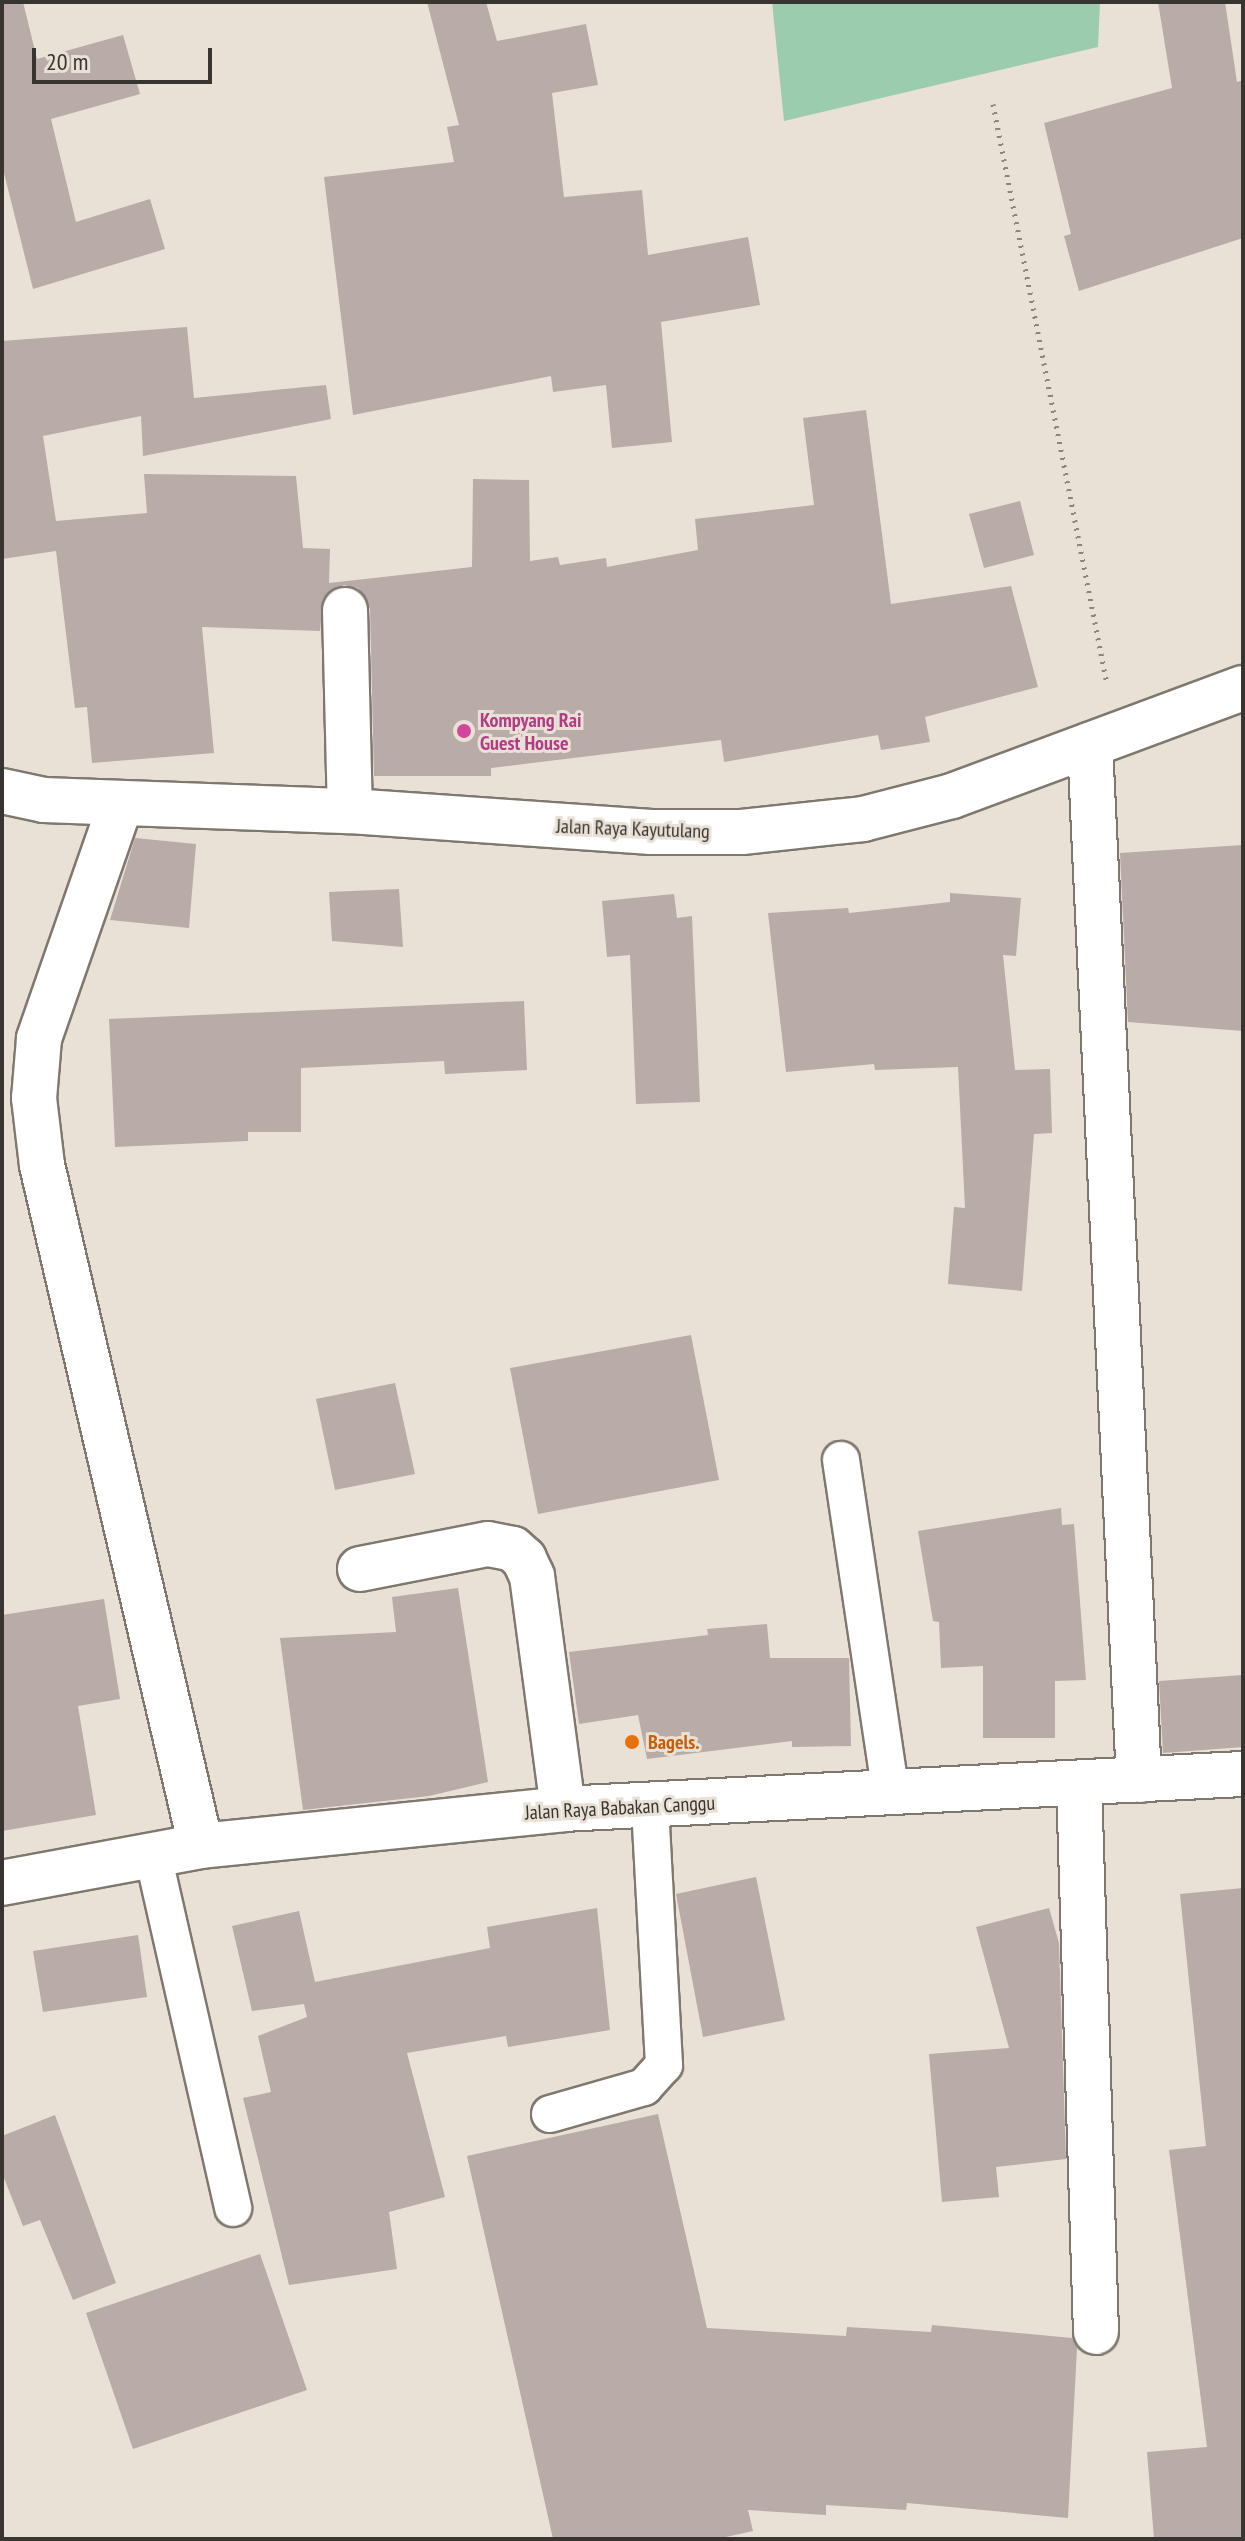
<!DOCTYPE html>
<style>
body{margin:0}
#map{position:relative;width:1245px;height:2541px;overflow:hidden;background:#e9e1d6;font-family:"PT Sans Narrow",sans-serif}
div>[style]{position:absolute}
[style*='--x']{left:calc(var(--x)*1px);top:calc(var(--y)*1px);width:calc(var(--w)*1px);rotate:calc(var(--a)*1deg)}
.green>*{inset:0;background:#9bccae}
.building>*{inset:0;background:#b9aba8}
.path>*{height:5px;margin-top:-2.5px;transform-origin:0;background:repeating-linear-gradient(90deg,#8a857e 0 2px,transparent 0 8px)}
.roads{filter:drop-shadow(2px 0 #7f786e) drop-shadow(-2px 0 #7f786e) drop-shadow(0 2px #7f786e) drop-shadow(0 -2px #7f786e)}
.service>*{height:36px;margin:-18px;padding:0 18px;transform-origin:18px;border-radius:18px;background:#fff}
.minor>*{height:44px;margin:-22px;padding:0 22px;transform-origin:22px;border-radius:22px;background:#fff}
.tertiary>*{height:44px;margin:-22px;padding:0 22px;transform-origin:22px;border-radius:22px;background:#fff}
.dots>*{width:22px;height:22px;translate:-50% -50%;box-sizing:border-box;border:4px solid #e9e1d6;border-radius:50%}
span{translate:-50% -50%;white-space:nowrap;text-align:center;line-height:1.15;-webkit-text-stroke:6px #e9e1d6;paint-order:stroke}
.hotel-label{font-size:20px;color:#b23c85;font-weight:700}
.left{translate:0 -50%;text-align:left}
.street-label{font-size:20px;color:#383531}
.food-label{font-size:20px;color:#c56008;font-weight:700}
.frame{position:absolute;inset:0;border:4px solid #383531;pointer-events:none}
.scale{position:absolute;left:32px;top:48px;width:180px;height:36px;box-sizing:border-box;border:4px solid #383531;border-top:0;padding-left:10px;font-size:24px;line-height:28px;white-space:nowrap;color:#383531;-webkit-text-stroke:6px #e9e1d6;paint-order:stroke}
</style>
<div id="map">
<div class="green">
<i style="clip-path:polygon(772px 2px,1100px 2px,1098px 47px,784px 121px)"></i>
</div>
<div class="building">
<i style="clip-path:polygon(2px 2px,23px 2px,37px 59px,123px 35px,140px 94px,51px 119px,76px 222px,150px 199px,165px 249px,33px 289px,2px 165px)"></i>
<i style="clip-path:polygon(427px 2px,486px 2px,497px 41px,586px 24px,598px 85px,552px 93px,564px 197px,642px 190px,648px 255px,748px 237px,760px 305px,661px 322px,672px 442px,612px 448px,606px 385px,553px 392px,551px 376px,353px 415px,324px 177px,454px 162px,447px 127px,459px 125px)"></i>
<i style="clip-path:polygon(1158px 2px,1225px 2px,1237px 82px,1243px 80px,1243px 238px,1079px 291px,1064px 236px,1071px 234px,1044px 123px,1172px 88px)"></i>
<i style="clip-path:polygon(187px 327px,194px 398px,326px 385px,331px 419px,143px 456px,141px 416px,43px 436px,56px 521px,147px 513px,144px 474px,296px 476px,303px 548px,330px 549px,329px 583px,472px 567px,473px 479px,529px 480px,530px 561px,558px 557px,560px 565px,606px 558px,607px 567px,698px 550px,695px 519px,814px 505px,803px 418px,866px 410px,891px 604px,1011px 586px,1038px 687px,925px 717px,930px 742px,881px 750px,878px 735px,724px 762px,721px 740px,491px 768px,491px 776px,374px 776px,370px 609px,358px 588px,344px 585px,323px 599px,320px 631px,202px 627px,214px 753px,92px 763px,87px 707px,75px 708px,56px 551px,2px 559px,2px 341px)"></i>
<i style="clip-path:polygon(1020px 501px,1034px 555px,984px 568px,969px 514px)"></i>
<i style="clip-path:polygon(135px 838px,196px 844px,189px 928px,110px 920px)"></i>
<i style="clip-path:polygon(1243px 845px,1243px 1031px,1128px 1022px,1120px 853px)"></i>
<i style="clip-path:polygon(399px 889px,403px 947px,332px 941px,329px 892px)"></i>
<i style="clip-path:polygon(950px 893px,1021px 898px,1016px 956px,1003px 955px,1015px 1070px,1050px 1069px,1052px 1133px,1034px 1134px,1022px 1291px,948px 1284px,954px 1207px,965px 1208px,958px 1067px,875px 1070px,874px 1064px,786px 1072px,768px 913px,848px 908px,849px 913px,950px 902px)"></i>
<i style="clip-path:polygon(674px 894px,677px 918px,692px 916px,700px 1102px,636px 1104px,630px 955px,607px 957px,602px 901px)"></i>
<i style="clip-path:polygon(524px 1001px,527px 1070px,445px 1074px,444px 1061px,301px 1068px,301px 1132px,248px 1132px,248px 1141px,115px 1147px,109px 1019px)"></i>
<i style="clip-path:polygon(691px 1335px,719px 1480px,538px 1514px,510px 1368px)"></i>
<i style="clip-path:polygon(395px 1383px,415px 1474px,335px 1490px,316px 1399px)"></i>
<i style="clip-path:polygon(1061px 1508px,1062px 1525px,1074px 1524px,1086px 1680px,1055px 1681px,1055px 1738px,983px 1738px,983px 1666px,941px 1668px,939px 1622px,933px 1621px,918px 1531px)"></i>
<i style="clip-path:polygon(458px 1588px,488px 1782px,429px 1796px,303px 1810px,280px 1638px,396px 1632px,392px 1597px)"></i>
<i style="clip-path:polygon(104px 1599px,120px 1699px,78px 1706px,96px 1815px,2px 1831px,2px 1615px)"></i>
<i style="clip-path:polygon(767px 1624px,770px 1658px,849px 1658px,851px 1746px,792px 1747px,792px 1741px,647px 1759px,638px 1715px,579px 1724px,569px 1652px,708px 1635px,707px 1629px)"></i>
<i style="clip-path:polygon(1243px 1675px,1243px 1747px,1163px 1753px,1159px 1681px)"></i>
<i style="clip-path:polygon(756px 1877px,785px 2020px,703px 2037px,676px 1894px)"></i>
<i style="clip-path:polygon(1243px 1888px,1243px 2539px,1154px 2539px,1147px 2452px,1207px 2447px,1169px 2150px,1206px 2146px,1180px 1894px)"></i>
<i style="clip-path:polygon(597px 1908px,610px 2030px,508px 2047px,506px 2036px,407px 2053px,445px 2197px,389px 2212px,397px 2269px,289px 2285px,243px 2098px,271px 2092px,258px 2036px,307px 2017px,304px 2004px,252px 2011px,232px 1926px,299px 1911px,315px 1982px,490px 1948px,487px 1927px)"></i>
<i style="clip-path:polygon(1049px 1908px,1059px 1943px,1066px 2159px,996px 2167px,999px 2197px,942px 2202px,929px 2054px,1009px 2048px,976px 1927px)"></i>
<i style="clip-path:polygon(138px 1935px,147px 1997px,43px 2012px,33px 1951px)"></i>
<i style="clip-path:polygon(658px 2114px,707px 2328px,846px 2336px,847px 2327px,931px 2332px,932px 2325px,1072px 2338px,1077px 2348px,1068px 2518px,907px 2503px,906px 2510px,826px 2505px,826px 2515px,748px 2510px,753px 2531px,717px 2539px,553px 2539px,467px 2156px)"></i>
<i style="clip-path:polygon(55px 2115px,116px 2283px,73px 2300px,40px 2220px,23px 2226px,2px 2173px,2px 2136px)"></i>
<i style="clip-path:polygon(260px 2254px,307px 2390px,133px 2449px,86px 2313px)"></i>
</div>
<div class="path">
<i style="--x:993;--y:104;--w:591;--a:78.88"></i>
</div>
<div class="roads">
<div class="service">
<i style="--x:841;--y:1460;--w:338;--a:81.5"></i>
<i style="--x:153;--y:1855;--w:362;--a:77.2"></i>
<i style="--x:550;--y:2114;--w:98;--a:-16"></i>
<i style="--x:644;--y:2087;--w:30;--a:-48"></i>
<i style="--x:664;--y:2065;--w:259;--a:-93.1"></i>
</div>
<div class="minor">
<i style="--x:345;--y:610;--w:201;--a:88.6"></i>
<i style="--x:1090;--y:745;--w:1036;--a:87.29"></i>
<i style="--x:2;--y:791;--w:43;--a:12.1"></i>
<i style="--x:44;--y:800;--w:306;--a:2.1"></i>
<i style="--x:350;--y:811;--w:302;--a:4"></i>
<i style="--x:651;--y:832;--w:91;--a:0"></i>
<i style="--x:742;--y:832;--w:122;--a:-6.1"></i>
<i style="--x:863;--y:819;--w:92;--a:-14.5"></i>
<i style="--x:952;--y:796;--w:310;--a:-20.4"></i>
<i style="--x:121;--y:803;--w:250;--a:109.2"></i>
<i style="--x:39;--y:1039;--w:59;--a:94.8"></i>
<i style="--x:34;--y:1098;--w:67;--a:83.2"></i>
<i style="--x:42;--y:1165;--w:699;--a:76.86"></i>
<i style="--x:360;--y:1569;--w:130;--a:-11.1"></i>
<i style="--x:488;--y:1544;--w:25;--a:11"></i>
<i style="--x:513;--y:1549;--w:15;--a:42"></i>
<i style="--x:524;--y:1559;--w:19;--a:65"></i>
<i style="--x:532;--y:1576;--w:235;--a:82.4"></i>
<i style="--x:1079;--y:1783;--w:549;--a:88.23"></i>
</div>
<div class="tertiary">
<i style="--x:2;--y:1883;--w:202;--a:-10.5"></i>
<i style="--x:201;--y:1846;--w:364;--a:-5.8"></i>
<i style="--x:563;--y:1809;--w:681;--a:-2.95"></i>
</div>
</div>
<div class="dots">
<i style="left:464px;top:731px;background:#d1479c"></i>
<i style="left:632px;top:1742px;background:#e8710a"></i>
</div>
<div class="hotel-label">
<span class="left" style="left:480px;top:732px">Kompyang Rai<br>Guest House</span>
</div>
<div class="street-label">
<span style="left:633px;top:829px;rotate:2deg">Jalan Raya Kayutulang</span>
<span style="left:620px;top:1808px;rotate:-3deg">Jalan Raya Babakan Canggu</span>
</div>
<div class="food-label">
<span class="left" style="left:648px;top:1742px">Bagels.</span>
</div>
<div class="frame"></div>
<div class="scale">20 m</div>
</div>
